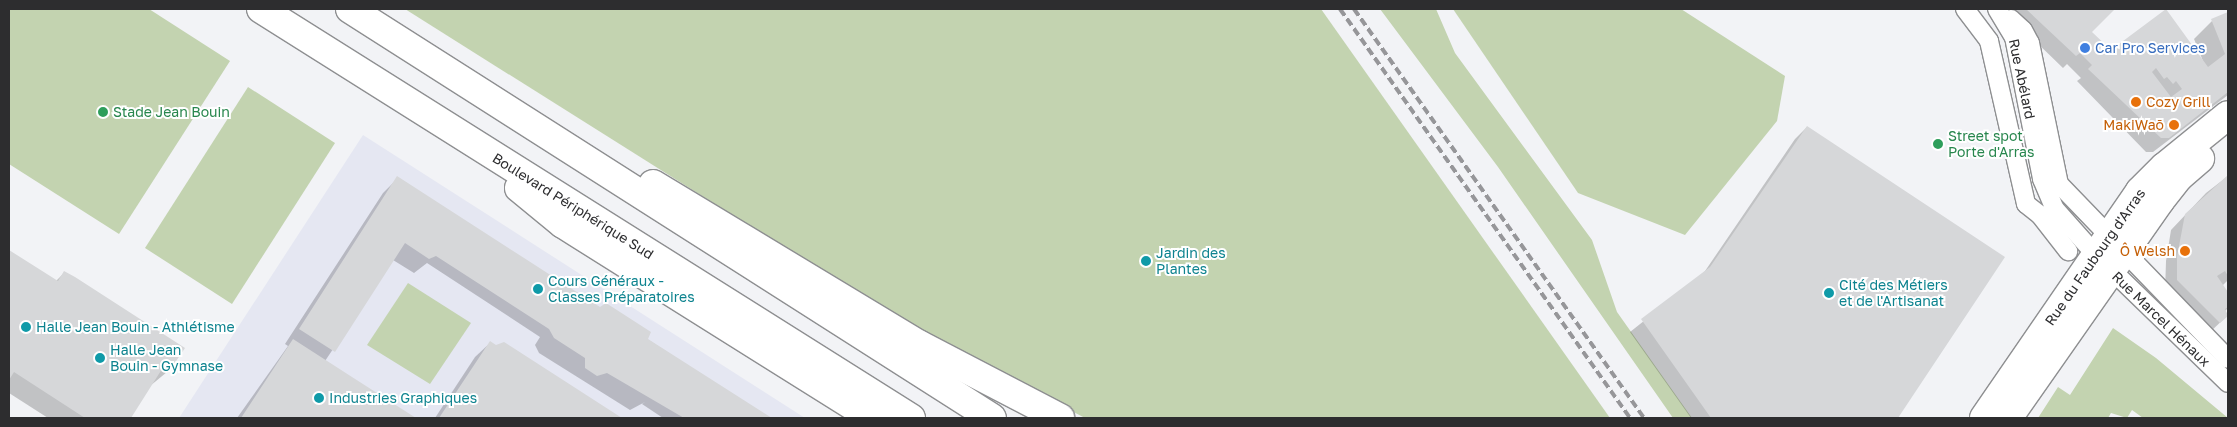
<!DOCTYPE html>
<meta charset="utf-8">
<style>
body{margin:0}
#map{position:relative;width:2237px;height:427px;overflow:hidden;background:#f2f3f6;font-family:"Golos Text",sans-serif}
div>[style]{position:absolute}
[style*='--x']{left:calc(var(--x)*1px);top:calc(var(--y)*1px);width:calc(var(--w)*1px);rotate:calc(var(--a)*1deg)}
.built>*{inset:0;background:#e5e7f2}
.green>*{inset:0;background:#c3d3b0}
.shadow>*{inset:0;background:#0003}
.building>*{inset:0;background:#d6d7d9}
.roads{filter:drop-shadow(1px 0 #8e8f91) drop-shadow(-1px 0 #8e8f91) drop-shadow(0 1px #8e8f91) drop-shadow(0 -1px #8e8f91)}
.street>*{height:18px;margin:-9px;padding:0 9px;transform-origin:9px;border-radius:9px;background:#fff}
.primary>*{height:28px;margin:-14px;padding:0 14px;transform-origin:14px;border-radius:14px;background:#fff}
.highway>*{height:28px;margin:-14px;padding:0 14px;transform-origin:14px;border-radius:14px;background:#fff}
.rail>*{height:4px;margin-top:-2px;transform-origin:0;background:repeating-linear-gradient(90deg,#969699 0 8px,transparent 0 12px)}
.dots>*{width:14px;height:14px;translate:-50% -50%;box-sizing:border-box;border:2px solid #fff;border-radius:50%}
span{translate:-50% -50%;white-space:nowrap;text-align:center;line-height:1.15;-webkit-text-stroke:4px #fff;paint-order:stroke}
.shop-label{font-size:14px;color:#366cbe}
.left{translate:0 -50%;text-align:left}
.street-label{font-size:14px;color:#2d2d2f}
.food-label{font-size:14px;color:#c56008}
.right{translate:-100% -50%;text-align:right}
.leisure-label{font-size:14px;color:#27864d}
.culture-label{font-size:14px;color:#0d838f}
.frame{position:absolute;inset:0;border:10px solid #2d2d2f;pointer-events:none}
</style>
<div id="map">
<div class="built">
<i style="clip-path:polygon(363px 135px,805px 418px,179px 418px)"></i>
</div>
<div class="green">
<i style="clip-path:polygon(9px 9px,149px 9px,230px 61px,119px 234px,9px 164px)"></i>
<i style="clip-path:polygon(405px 9px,1321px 9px,1610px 418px,1085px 418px,902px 322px)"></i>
<i style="clip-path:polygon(1380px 9px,1436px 9px,1455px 53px,1592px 240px,1617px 312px,1692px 418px,1673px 418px,1498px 167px)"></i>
<i style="clip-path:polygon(1453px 9px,1681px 9px,1785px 76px,1777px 121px,1685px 235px,1578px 193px)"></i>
<i style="clip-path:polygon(248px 87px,335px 143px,232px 304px,145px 248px)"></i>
<i style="clip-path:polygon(408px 283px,471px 323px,430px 384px,367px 345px)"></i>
<i style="clip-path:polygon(2113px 328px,2156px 358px,2228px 418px,2143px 418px,2132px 410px,2127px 418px,2111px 413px,2108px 418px,2038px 418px,2058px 387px,2070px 395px)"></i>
</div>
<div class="shadow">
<i style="clip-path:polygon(2002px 9px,2113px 9px,2091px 32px,2111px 52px,2203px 61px,2194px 39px,2212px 21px,2228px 14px,2228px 95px,2153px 152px,2146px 152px,2077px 81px,2081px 78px,2067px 64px,2063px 68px)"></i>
<i style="clip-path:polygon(1807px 127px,2003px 258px,1897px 418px,1691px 418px,1630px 332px,1703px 274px,1795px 139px)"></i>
<i style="clip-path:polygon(2228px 176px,2228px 280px,2222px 286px,2228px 294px,2228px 308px,2225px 311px,2228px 315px,2208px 334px,2165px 292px,2166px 261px,2171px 230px,2206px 193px)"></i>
<i style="clip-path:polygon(398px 178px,647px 339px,769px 418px,663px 418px,642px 404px,645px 402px,630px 410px,539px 353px,535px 345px,540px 337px,427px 263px,414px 273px,393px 260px,325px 361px,414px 418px,237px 418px,288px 346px,285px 344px,383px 193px)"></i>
<i style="clip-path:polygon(9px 251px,56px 281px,64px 273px,183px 348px,167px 372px,150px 386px,129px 418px,48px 418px,9px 393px)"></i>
<i style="clip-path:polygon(490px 343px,619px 418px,435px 418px,475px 357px)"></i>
</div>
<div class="building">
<i style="clip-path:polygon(evenodd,2026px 9px,2115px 9px,2092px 32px,2111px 50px,2166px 9px,2208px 67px,2225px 54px,2211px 19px,2228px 12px,2228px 92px,2169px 138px,2161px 138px,2088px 69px,2092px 65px,2080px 53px,2076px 56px,2026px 9px,2156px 68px,2164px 79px,2167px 77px,2173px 84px,2176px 81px,2182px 89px,2171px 97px,2152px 72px,2156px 68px)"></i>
<i style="clip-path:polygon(1807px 126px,2005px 257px,1898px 418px,1711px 418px,1641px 319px,1710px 267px)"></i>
<i style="clip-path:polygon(2228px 175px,2228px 276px,2225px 271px,2217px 276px,2228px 292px,2228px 307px,2225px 309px,2228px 316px,2220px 323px,2177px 280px,2177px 257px,2185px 214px)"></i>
<i style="clip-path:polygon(397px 176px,600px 307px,606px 303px,651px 332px,648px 339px,772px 418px,684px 418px,607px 373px,597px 376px,585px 368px,585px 358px,554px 338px,549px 329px,436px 256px,429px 259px,405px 243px,335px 352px,299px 329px)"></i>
<i style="clip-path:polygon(9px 250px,58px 281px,64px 271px,75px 277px,185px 348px,168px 373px,162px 369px,131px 418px,85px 418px,14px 372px,9px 380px)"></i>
<i style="clip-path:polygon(293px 339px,352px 377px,416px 418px,241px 418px)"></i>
<i style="clip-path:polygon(490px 341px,496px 345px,504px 342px,622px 418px,439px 418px)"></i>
</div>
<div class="roads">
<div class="street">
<i style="--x:1965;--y:9;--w:40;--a:53"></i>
<i style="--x:1989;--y:41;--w:167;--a:77.2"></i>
<i style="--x:2026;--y:204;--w:18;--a:38"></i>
<i style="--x:2040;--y:215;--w:46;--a:52.1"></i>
<i style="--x:1997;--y:9;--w:33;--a:59"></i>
<i style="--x:2014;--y:37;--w:145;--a:78.8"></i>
<i style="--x:2042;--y:179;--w:33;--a:67"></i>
<i style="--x:2055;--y:209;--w:60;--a:48.4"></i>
<i style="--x:2095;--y:254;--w:185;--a:44.1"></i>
<i style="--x:2011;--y:19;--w:16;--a:43"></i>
<i style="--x:2023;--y:30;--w:15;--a:62"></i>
<i style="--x:2030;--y:43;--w:144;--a:78.4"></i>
<i style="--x:2059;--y:184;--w:243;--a:46"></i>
</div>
<div class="primary">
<i style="--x:1984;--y:418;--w:275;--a:-55.5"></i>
<i style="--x:2140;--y:191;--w:34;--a:-45"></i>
<i style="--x:2164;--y:167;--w:82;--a:-39.1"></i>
<i style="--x:2008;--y:418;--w:265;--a:-55"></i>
<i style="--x:2160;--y:201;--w:31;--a:-52"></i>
<i style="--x:2179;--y:177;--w:28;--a:-41"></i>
</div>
<div class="highway">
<i style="--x:261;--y:9;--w:768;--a:32.18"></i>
<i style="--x:350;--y:9;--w:761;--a:32.5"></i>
<i style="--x:653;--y:184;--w:312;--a:31.1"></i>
<i style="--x:920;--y:345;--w:158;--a:27.5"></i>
<i style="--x:519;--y:188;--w:57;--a:39.3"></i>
<i style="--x:563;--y:224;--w:365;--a:32.1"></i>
</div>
</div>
<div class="rail">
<i style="--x:1340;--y:9;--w:501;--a:54.66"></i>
<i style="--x:1354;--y:9;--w:501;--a:54.66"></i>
</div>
<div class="dots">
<i style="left:2085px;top:48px;background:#3f7fe0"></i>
<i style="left:2136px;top:102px;background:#e8710a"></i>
<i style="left:103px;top:112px;background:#2e9e5b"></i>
<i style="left:2174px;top:125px;background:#e8710a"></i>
<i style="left:1938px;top:144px;background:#2e9e5b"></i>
<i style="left:2185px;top:251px;background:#e8710a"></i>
<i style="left:1146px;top:261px;background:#0f9aa8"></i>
<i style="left:538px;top:289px;background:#0f9aa8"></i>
<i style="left:1829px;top:293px;background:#0f9aa8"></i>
<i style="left:26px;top:327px;background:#0f9aa8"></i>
<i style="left:100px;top:358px;background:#0f9aa8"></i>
<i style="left:319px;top:398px;background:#0f9aa8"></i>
</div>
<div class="shop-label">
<span class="left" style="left:2095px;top:48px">Car Pro Services</span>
</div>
<div class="street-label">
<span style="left:2022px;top:79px;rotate:78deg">Rue Abélard</span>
<span style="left:573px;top:206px;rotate:32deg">Boulevard Périphérique Sud</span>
<span style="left:2095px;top:257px;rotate:-55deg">Rue du Faubourg d'Arras</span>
<span style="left:2161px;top:319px;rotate:44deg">Rue Marcel Hénaux</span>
</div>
<div class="food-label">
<span class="left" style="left:2146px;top:102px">Cozy Grill</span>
<span class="right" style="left:2164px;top:125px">MakiWaō</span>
<span class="right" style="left:2175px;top:251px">Ô Welsh</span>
</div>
<div class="leisure-label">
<span class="left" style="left:113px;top:112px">Stade Jean Bouin</span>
<span class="left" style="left:1948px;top:144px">Street spot<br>Porte d'Arras</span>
</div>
<div class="culture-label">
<span class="left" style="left:1156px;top:261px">Jardin des<br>Plantes</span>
<span class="left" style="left:548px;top:289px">Cours Généraux -<br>Classes Préparatoires</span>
<span class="left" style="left:1839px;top:293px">Cité des Métiers<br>et de l'Artisanat</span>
<span class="left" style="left:36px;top:327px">Halle Jean Bouin - Athlétisme</span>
<span class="left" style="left:110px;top:358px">Halle Jean<br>Bouin - Gymnase</span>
<span class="left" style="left:329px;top:398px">Industries Graphiques</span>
</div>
<div class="frame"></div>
</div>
